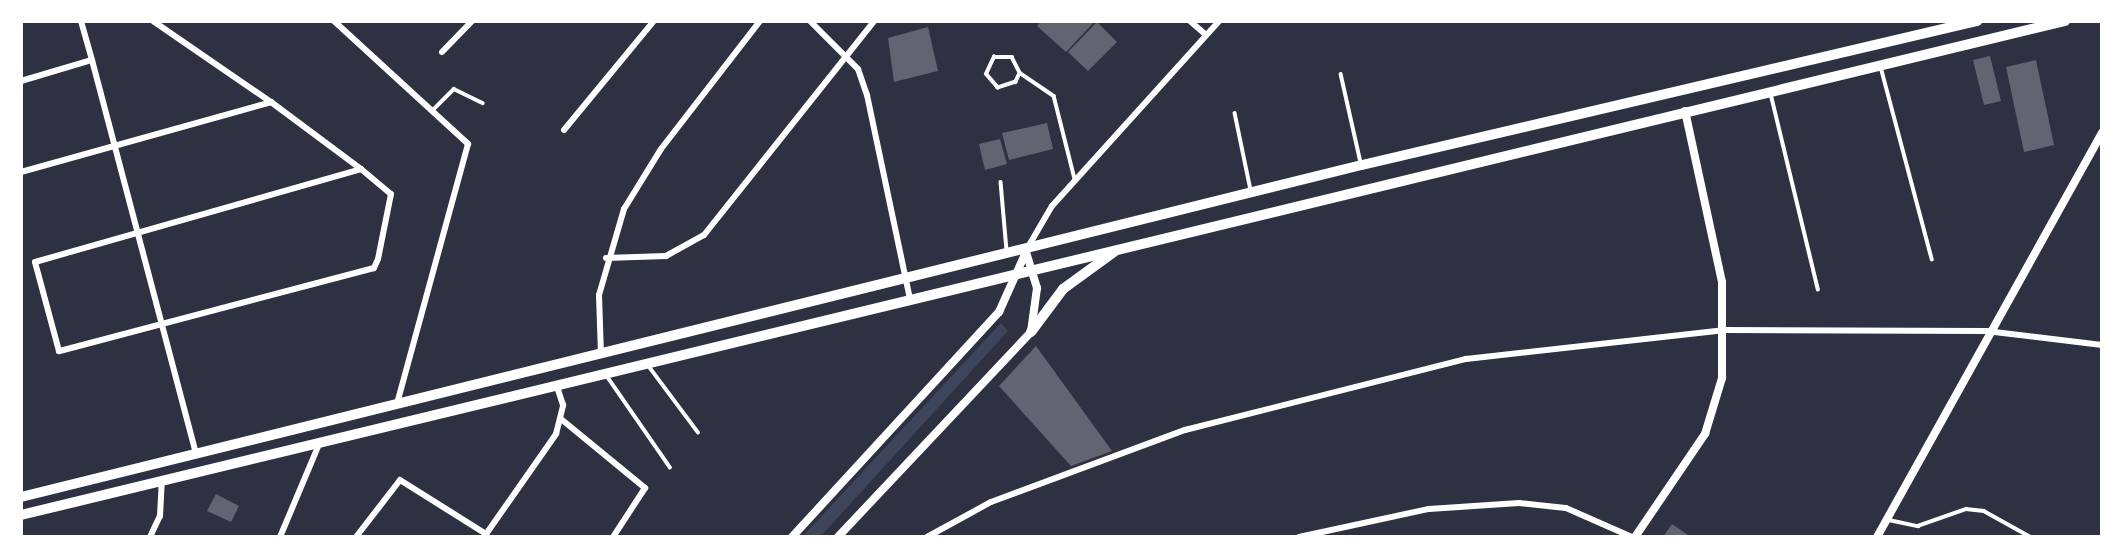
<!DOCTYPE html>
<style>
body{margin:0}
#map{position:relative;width:2123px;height:558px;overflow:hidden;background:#2d3142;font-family:"PT Sans Narrow",sans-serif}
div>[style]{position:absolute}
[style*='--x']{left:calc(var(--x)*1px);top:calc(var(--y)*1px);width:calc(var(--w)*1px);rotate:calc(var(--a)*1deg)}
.green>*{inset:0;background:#3c4559}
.building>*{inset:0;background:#626471}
.service>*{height:3.5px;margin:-1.75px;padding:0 1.75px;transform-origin:1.75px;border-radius:1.75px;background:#fff}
.minor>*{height:6px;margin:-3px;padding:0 3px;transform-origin:3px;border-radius:3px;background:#fff}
.tertiary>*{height:8px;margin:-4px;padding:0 4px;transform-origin:4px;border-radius:4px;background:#fff}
.trunk>*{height:10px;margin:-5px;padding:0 5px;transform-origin:5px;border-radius:5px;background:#fff}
span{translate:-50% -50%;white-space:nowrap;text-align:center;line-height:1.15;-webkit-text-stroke:5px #fff;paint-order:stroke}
.frame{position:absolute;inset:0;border:23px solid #fff;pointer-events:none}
</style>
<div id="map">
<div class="green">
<i style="clip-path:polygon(1001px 323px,1008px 331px,820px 537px,802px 537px)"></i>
</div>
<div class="building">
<i style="clip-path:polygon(1041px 21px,1095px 21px,1066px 52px,1037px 26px)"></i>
<i style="clip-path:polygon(1097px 22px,1117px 42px,1088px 71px,1068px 52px)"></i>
<i style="clip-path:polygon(928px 27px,938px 71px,894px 82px,888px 38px)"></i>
<i style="clip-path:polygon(1990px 56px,2001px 101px,1984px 105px,1973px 60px)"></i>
<i style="clip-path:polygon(2036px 60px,2054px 145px,2024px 152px,2006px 67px)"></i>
<i style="clip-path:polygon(1047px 123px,1053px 149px,1009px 160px,1002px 133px)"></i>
<i style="clip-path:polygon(1000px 139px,1007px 164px,985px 170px,979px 144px)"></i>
<i style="clip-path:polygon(1036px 346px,1112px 451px,1071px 466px,999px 386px)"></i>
<i style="clip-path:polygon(216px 494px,239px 506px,231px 522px,207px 511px)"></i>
<i style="clip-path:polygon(1672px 524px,1691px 537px,1663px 537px)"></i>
</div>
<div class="service">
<i style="--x:1881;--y:67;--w:199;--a:75.1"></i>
<i style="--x:1020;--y:73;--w:10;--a:114"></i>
<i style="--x:1016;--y:82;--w:19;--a:162"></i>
<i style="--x:998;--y:88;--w:18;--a:-131"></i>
<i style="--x:986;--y:74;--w:19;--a:-65"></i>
<i style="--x:994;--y:57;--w:18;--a:0"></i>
<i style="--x:1012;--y:57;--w:18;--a:63"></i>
<i style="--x:1020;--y:73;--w:41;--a:34.1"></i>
<i style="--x:1054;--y:96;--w:86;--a:75.8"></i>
<i style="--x:1341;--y:74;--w:91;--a:77.3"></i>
<i style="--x:1771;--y:94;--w:201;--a:76.4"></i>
<i style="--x:434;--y:109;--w:28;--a:-45"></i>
<i style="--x:454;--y:89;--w:32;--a:26"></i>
<i style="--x:1235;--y:113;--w:79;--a:78.3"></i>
<i style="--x:1001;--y:182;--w:69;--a:85"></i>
<i style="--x:648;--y:365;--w:84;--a:53.3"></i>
<i style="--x:607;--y:376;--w:111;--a:55.3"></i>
<i style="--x:1889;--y:520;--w:30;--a:12"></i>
<i style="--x:1918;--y:526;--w:51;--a:-19.5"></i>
<i style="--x:1966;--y:509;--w:18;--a:6"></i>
<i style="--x:1984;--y:511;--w:54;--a:29"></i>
</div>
<div class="minor">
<i style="--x:81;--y:21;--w:41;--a:74.2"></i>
<i style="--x:153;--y:21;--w:143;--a:34.5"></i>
<i style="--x:271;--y:102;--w:112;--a:36.7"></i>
<i style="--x:361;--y:169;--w:39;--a:40"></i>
<i style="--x:391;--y:194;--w:66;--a:101.3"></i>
<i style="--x:378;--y:259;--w:10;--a:114"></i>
<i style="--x:374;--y:268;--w:326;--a:165.2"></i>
<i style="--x:59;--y:351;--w:92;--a:-105.1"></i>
<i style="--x:35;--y:262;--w:339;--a:-15.9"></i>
<i style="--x:334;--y:21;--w:182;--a:42.5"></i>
<i style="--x:468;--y:144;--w:270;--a:105.3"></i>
<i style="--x:810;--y:21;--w:68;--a:45"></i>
<i style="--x:858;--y:69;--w:28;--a:71"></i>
<i style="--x:867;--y:95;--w:208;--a:78.1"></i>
<i style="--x:1190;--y:21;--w:21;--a:41"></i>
<i style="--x:442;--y:52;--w:43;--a:-45.9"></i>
<i style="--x:21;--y:81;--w:74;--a:-16.5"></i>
<i style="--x:92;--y:60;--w:407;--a:75.2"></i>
<i style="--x:564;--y:130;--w:141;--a:-50.5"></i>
<i style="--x:21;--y:172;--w:260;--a:-15.6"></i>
<i style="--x:1028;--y:247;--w:48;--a:-59.7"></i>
<i style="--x:1052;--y:206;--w:249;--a:-47.9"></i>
<i style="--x:606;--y:258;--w:60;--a:-1.9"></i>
<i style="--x:666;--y:256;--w:43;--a:-28.9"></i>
<i style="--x:704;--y:235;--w:273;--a:-51.5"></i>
<i style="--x:601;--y:355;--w:60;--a:-91.9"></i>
<i style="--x:599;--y:295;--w:90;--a:-73.8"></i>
<i style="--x:624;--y:209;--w:70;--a:-58.3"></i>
<i style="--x:661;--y:149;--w:162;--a:-52.3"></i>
<i style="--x:561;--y:419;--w:109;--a:39.4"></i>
<i style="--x:645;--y:488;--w:59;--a:123.1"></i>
<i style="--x:150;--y:537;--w:23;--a:-65"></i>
<i style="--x:160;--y:516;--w:35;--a:-87"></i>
<i style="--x:280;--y:537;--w:103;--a:-67.2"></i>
<i style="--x:356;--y:537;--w:72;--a:-52.3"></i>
<i style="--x:400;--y:480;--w:102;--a:32.1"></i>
<i style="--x:484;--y:537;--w:126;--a:-55"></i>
<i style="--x:556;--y:434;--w:30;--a:-76"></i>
<i style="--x:563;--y:405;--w:20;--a:-108"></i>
<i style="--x:927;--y:537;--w:73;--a:-28.7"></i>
<i style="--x:991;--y:502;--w:207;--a:-20.4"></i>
<i style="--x:1185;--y:430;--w:290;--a:-14.2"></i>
<i style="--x:1466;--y:359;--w:261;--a:-6.4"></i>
<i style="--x:1725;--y:330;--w:261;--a:0.2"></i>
<i style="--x:1986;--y:331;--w:117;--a:6.9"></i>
<i style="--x:1299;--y:537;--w:133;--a:-12.2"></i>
<i style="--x:1429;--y:509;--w:90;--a:-3.8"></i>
<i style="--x:1519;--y:503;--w:47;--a:6.1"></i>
<i style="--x:1566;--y:508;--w:72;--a:23.7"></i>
</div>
<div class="tertiary">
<i style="--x:792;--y:537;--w:306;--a:-47.4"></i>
<i style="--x:999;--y:312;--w:66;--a:-65.8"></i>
<i style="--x:1026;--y:252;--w:38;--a:73"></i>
<i style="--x:1037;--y:288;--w:44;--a:97.8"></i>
<i style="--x:1031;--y:332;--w:282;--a:133.3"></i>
<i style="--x:1635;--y:537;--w:125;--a:-55.8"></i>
<i style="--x:1705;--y:434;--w:59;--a:-73.1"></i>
<i style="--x:1722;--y:378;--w:96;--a:-90"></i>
<i style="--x:1722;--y:282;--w:175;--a:-102.2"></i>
<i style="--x:1877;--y:537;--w:463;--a:-60.9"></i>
</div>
<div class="trunk">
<i style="--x:1031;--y:332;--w:54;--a:-53.3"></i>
<i style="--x:1063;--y:289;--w:63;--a:-36"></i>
<i style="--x:21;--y:497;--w:1381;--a:-13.91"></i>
<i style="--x:1362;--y:165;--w:632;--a:-13.18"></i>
<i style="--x:21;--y:515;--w:2103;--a:-13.59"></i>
</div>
<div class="frame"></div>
</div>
